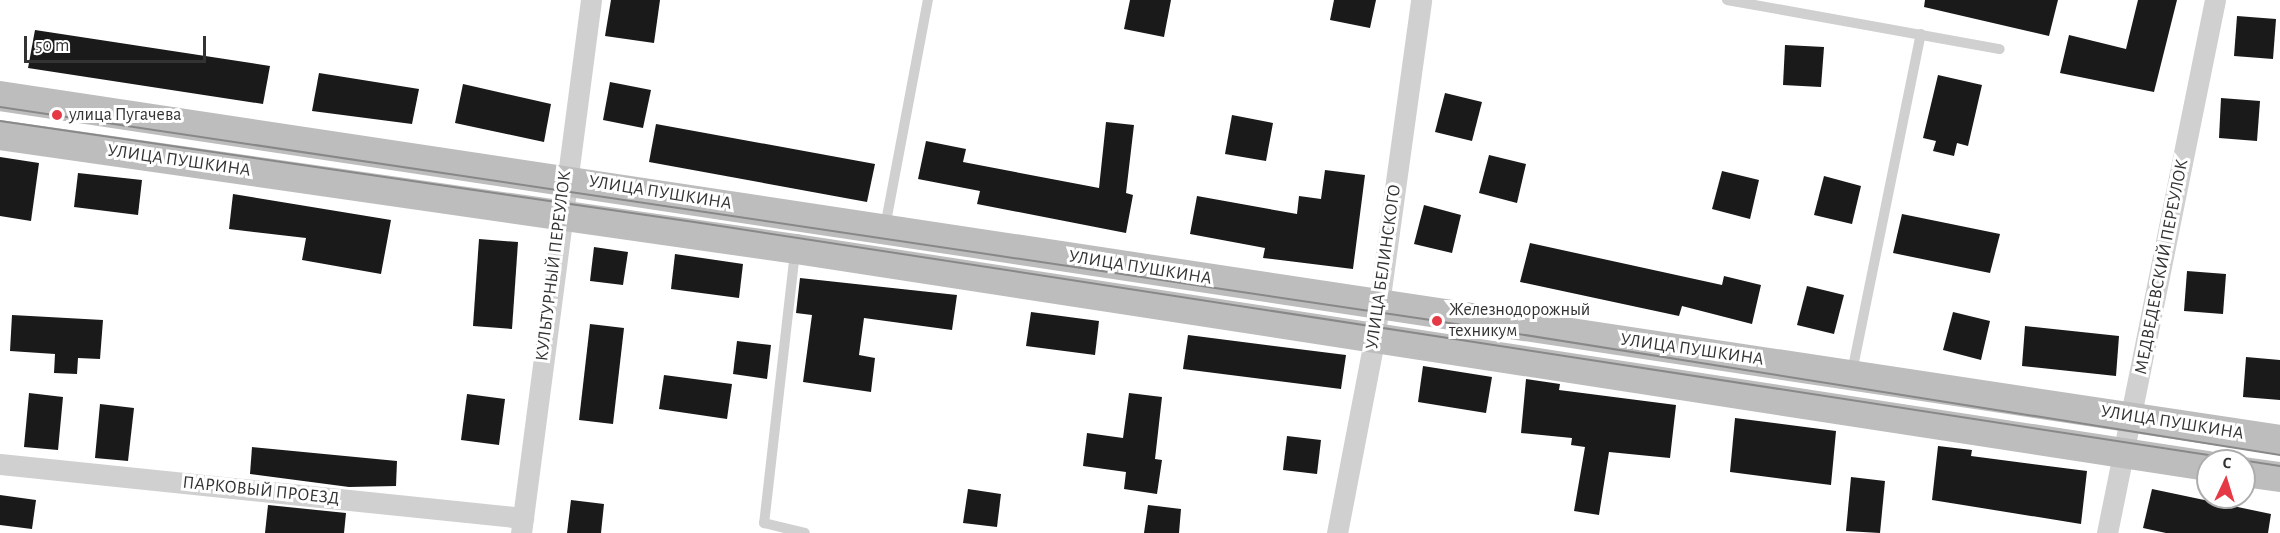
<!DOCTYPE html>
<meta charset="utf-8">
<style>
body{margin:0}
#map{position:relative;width:2280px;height:533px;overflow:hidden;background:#fff;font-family:"Alegreya Sans",sans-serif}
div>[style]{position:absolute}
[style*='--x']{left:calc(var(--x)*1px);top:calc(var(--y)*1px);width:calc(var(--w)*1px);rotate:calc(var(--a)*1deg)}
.building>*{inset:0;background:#1a1a1a}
.service>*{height:10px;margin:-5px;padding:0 5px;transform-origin:5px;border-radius:5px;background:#d0d0d0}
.minor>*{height:21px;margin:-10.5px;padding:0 10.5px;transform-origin:10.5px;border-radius:10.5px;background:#d0d0d0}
.secondary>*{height:30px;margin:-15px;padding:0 15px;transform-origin:15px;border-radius:15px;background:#bdbdbd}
.tram>*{height:1.5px;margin:-0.75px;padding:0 0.75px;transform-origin:0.75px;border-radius:0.75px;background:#888}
.dots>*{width:16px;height:16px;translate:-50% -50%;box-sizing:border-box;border:3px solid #fff;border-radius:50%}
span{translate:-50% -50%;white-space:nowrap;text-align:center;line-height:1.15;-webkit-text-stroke:6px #fff;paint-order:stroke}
.poi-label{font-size:18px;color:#333}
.left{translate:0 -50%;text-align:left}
.street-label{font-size:18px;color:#333}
.north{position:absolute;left:2196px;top:449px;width:60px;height:60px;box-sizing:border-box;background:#fff;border:2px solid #adadad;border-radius:50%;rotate:4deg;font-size:16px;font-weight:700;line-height:24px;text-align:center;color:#333}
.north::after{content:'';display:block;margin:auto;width:21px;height:27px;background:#e63946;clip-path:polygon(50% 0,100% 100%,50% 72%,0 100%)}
.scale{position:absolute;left:24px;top:36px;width:182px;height:27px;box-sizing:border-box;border:3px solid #333;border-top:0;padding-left:8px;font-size:18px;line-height:21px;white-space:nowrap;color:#333;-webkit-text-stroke:4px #fff;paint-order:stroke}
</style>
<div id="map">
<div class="building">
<i style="clip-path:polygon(611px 0,660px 0,654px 43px,605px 36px)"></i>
<i style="clip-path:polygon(1130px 0,1171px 0,1164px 37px,1124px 29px)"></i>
<i style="clip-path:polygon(1334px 0,1376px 0,1370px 28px,1330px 20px)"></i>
<i style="clip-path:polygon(1925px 0,2058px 0,2049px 36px,1924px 7px)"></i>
<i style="clip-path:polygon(2138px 0,2177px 0,2154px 92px,2060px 73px,2069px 35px,2126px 49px)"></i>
<i style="clip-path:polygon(2237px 16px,2276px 19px,2273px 59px,2234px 56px)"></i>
<i style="clip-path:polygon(35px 30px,270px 66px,263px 104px,28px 68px)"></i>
<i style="clip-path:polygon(1785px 45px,1824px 47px,1821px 87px,1783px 85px)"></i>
<i style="clip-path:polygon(319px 73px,419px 89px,412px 124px,312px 111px)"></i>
<i style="clip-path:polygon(1938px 75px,1982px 85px,1968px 146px,1957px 143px,1954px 156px,1933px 151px,1936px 141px,1923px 138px)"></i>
<i style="clip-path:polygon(610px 82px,651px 90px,643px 128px,603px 120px)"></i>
<i style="clip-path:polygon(463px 84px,551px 104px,544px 142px,455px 123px)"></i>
<i style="clip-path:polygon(1445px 93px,1482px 102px,1472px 141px,1435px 132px)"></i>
<i style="clip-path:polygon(2221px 98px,2260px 101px,2257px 141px,2219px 138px)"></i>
<i style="clip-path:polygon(1232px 115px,1273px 123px,1266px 161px,1225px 154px)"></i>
<i style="clip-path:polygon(1106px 122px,1134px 125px,1126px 193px,1133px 195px,1126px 233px,977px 204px,980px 191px,918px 179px,926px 141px,966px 149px,963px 162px,1099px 188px)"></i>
<i style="clip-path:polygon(656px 124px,875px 164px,867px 202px,649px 162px)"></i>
<i style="clip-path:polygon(1489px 155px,1526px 164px,1517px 203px,1479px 193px)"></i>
<i style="clip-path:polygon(0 157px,39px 163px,31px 221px,0 216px)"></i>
<i style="clip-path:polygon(1325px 170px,1365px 175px,1353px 269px,1263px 258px,1265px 248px,1190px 234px,1197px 196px,1297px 214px,1299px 196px,1321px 199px)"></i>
<i style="clip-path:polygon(1722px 171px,1759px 180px,1750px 219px,1712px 209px)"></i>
<i style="clip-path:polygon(78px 173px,142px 180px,138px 215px,74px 207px)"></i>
<i style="clip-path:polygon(1824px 176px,1861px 186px,1852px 224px,1814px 215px)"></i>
<i style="clip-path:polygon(233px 194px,391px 220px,381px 274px,302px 260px,306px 238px,229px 229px)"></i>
<i style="clip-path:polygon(1424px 205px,1461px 215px,1452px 253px,1414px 244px)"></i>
<i style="clip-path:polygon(1902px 214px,2000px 234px,1990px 273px,1893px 253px)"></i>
<i style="clip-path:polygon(479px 239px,518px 242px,512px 329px,473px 326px)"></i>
<i style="clip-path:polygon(1530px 243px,1722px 285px,1724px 276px,1761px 285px,1752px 324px,1682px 306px,1679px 316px,1520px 282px)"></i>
<i style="clip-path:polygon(594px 247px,628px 252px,623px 285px,590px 281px)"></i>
<i style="clip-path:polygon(675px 254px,743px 264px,739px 298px,671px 289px)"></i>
<i style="clip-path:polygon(2187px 271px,2226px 274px,2223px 314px,2184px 311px)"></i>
<i style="clip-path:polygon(800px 278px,957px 295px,952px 330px,864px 318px,859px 355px,875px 358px,871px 392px,803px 382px,812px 315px,796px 313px)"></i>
<i style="clip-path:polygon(1807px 286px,1844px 295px,1834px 334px,1797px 325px)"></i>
<i style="clip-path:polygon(1031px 312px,1099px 321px,1095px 355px,1026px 346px)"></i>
<i style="clip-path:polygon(1953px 312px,1990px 321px,1981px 360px,1943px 350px)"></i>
<i style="clip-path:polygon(12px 315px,103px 320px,100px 359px,78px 358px,77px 374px,54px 373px,55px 354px,10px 351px)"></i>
<i style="clip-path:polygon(590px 324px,624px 328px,613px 424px,579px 420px)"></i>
<i style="clip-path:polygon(2025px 326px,2119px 336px,2116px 376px,2022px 366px)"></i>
<i style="clip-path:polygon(1188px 335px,1346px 355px,1341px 389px,1183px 369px)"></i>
<i style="clip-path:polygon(737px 341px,771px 345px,767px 379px,733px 374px)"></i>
<i style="clip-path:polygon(2246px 357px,2280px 360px,2280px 400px,2243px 397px)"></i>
<i style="clip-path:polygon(1423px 366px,1492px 377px,1486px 413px,1418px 402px)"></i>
<i style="clip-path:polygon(664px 375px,732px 384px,727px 419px,659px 409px)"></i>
<i style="clip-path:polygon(1526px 379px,1560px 384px,1559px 390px,1676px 405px,1670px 458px,1609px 452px,1599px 515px,1574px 511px,1585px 447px,1571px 445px,1572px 438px,1521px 433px)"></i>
<i style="clip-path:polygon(29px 393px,63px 397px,58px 450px,24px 447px)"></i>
<i style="clip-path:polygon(1129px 393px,1162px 397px,1155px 459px,1162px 460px,1157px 494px,1124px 489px,1126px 472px,1083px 466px,1087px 433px,1123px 438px)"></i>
<i style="clip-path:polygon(467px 394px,505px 399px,499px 445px,461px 440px)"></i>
<i style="clip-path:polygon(100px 404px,134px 408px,128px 461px,95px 458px)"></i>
<i style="clip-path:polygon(1735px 418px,1836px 431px,1831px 485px,1730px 472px)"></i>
<i style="clip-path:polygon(1287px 436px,1321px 440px,1317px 474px,1283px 470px)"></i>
<i style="clip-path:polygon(1938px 446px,1972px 450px,1971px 456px,2087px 471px,2081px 524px,1932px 500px)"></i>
<i style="clip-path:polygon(252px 447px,397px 461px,396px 486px,349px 487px,250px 474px)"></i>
<i style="clip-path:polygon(1851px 477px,1885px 481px,1880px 533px,1846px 531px)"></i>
<i style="clip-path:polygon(968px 489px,1001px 494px,997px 527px,963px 523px)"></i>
<i style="clip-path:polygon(2152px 489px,2271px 514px,2268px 533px,2166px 533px,2143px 528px)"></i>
<i style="clip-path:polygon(0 495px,36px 500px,32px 529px,0 525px)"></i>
<i style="clip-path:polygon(571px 500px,604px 504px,601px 533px,567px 533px)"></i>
<i style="clip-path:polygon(268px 505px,346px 513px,344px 533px,265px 533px)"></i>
<i style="clip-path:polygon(1148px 505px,1181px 509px,1179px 533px,1144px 533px)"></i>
</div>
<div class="service">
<i style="--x:1727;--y:0;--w:277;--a:10.2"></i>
<i style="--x:885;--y:227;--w:231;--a:-79.3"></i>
<i style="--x:795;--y:252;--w:273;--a:96.5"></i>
<i style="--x:764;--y:523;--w:42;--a:13.7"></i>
<i style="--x:1852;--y:372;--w:345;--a:-78.5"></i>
</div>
<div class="minor">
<i style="--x:0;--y:464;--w:526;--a:5.89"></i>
<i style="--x:521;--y:533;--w:538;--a:-82.52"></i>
<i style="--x:1337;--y:533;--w:197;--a:-79.1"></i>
<i style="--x:1374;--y:340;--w:343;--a:-82.1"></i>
<i style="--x:2107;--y:533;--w:544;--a:-78.55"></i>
</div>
<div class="secondary">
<i style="--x:0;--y:96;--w:2306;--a:8.58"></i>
<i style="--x:0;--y:135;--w:804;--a:8.15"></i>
<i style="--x:796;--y:249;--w:1429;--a:8.74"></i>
<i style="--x:2244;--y:472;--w:36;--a:8"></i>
</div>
<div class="tram">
<i style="--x:0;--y:107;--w:1453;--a:8.47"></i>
<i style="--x:1437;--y:321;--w:854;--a:9.03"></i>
<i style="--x:0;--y:121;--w:708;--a:8.28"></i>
<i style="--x:701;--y:223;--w:1598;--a:8.75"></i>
</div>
<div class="dots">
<i style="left:57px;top:115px;background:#e63946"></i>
<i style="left:1437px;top:321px;background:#e63946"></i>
</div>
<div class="poi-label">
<span class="left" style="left:69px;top:115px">улица Пугачева</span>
<span class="left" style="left:1449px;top:321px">Железнодорожный<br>техникум</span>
</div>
<div class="street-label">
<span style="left:179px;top:161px;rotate:8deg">УЛИЦА ПУШКИНА</span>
<span style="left:660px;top:193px;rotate:9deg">УЛИЦА ПУШКИНА</span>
<span style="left:554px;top:266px;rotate:-83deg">КУЛЬТУРНЫЙ ПЕРЕУЛОК</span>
<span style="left:1384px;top:267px;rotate:-82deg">УЛИЦА БЕЛИНСКОГО</span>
<span style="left:2162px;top:267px;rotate:-79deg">МЕДВЕДЕВСКИЙ ПЕРЕУЛОК</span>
<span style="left:1140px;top:268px;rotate:9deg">УЛИЦА ПУШКИНА</span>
<span style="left:1692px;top:350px;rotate:8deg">УЛИЦА ПУШКИНА</span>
<span style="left:2172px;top:423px;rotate:9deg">УЛИЦА ПУШКИНА</span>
<span style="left:261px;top:491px;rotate:6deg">ПАРКОВЫЙ ПРОЕЗД</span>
</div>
<div class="north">С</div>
<div class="scale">50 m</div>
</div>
